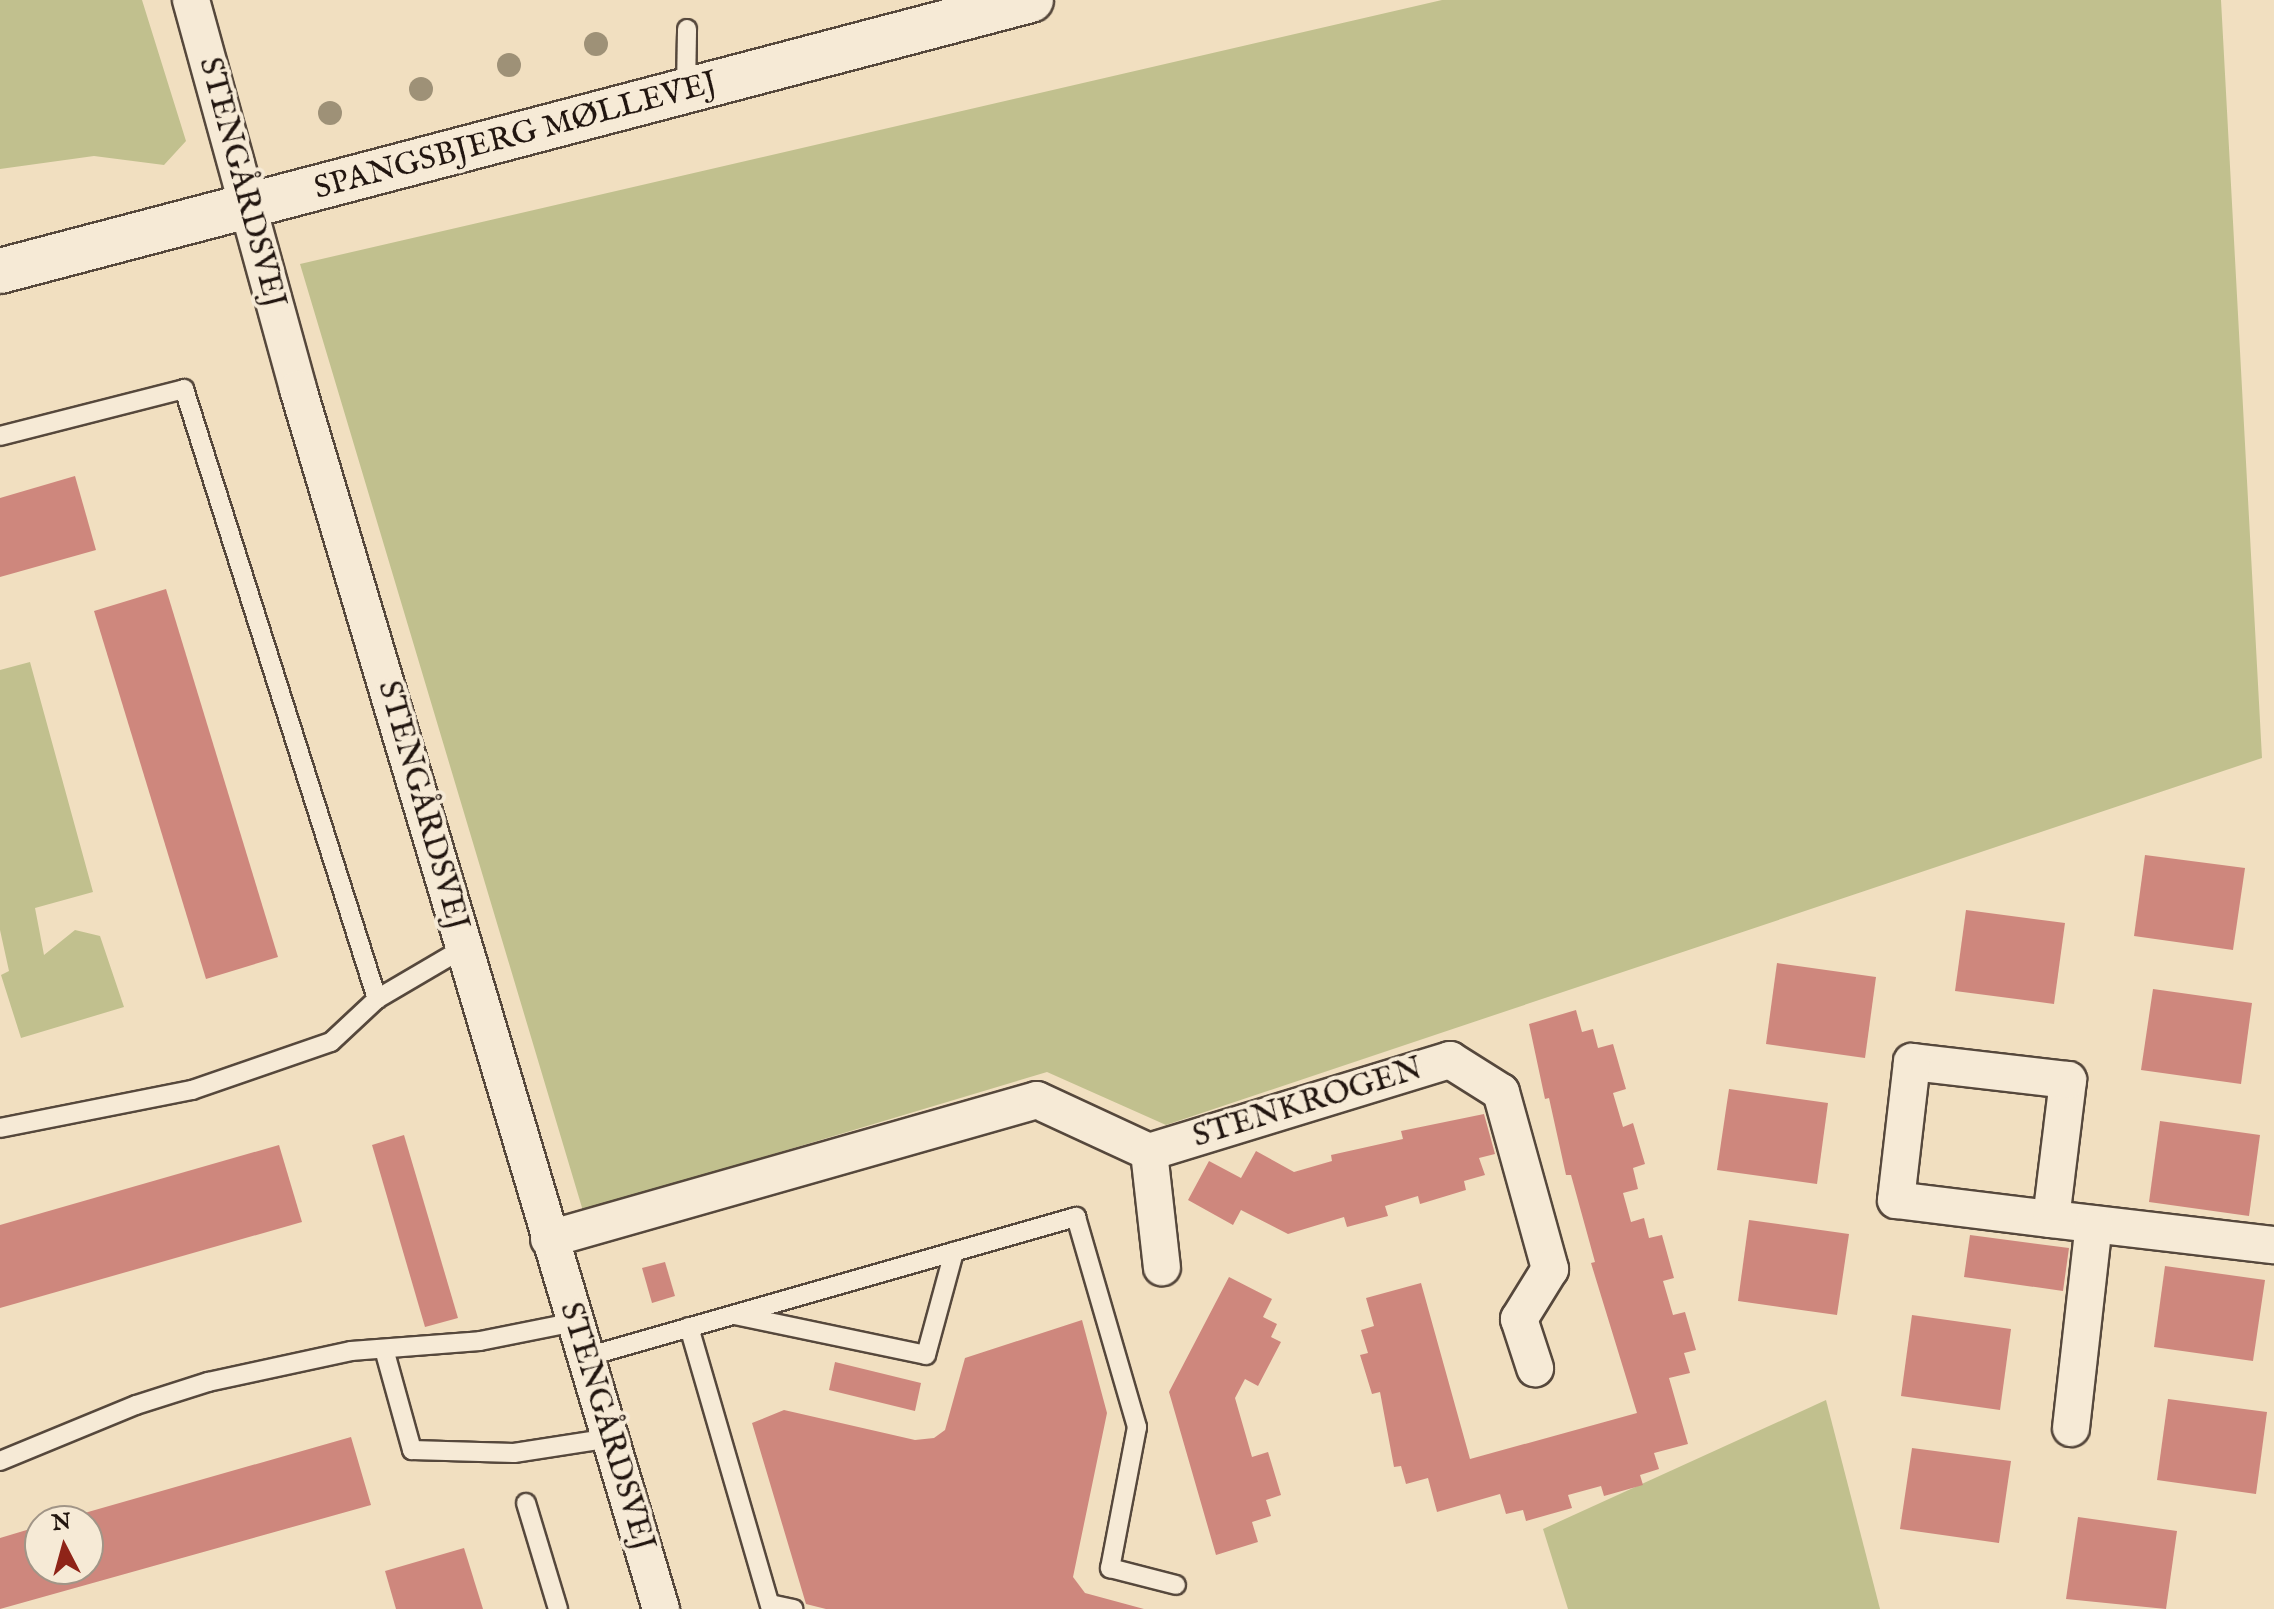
<!DOCTYPE html>
<meta charset="utf-8">
<style>
body{margin:0}
#map{position:relative;width:2274px;height:1609px;overflow:hidden;background:#f1dfc0;font-family:"IM FELL English",serif}
div>[style]{position:absolute}
[style*='--x']{left:calc(var(--x)*1px);top:calc(var(--y)*1px);width:calc(var(--w)*1px);rotate:calc(var(--a)*1deg)}
.green>*{inset:0;background:#c1c08e}
.building>*{inset:0;background:#ce877d}
.roads{filter:drop-shadow(2px 0 #56483c) drop-shadow(-2px 0 #56483c) drop-shadow(0 2px #56483c) drop-shadow(0 -2px #56483c)}
.service>*{height:18px;margin:-9px;padding:0 9px;transform-origin:9px;border-radius:9px;background:#f6ead6}
.minor>*{height:36px;margin:-18px;padding:0 18px;transform-origin:18px;border-radius:18px;background:#f6ead6}
.tertiary>*{height:44px;margin:-22px;padding:0 22px;transform-origin:22px;border-radius:22px;background:#f6ead6}
.trees>*{width:24px;height:24px;margin:-12px;border-radius:50%;background:#9e9177}
span{translate:-50% -50%;white-space:nowrap;text-align:center;line-height:1.15;-webkit-text-stroke:8px #f6ead6;paint-order:stroke}
.street-label{font-size:32px;color:#221610}
.north{position:absolute;left:24px;top:1505px;width:80px;height:80px;box-sizing:border-box;background:#f6ead6;border:2px solid #a19587;border-radius:50%;rotate:354deg;font-size:22px;font-weight:700;line-height:32px;text-align:center;color:#221610}
.north::after{content:'';display:block;margin:auto;width:28px;height:36px;background:#8f2418;clip-path:polygon(50% 0,100% 100%,50% 72%,0 100%)}
</style>
<div id="map">
<div class="green">
<i style="clip-path:polygon(0 0,142px 0,186px 141px,164px 165px,94px 156px,0 169px)"></i>
<i style="clip-path:polygon(1442px 0,2221px 0,2262px 758px,1166px 1125px,1047px 1072px,583px 1211px,300px 264px)"></i>
<i style="clip-path:polygon(30px 662px,93px 892px,35px 908px,44px 955px,75px 930px,100px 936px,124px 1007px,21px 1038px,1px 975px,9px 971px,0 930px,0 670px)"></i>
<i style="clip-path:polygon(1826px 1400px,1880px 1609px,1568px 1609px,1543px 1529px)"></i>
</div>
<div class="building">
<i style="clip-path:polygon(75px 476px,96px 550px,0 577px,0 498px)"></i>
<i style="clip-path:polygon(166px 589px,278px 957px,206px 979px,94px 611px)"></i>
<i style="clip-path:polygon(2145px 855px,2245px 868px,2233px 950px,2134px 936px)"></i>
<i style="clip-path:polygon(1966px 910px,2065px 923px,2054px 1004px,1955px 991px)"></i>
<i style="clip-path:polygon(1777px 963px,1876px 977px,1865px 1058px,1766px 1044px)"></i>
<i style="clip-path:polygon(2153px 989px,2252px 1003px,2241px 1084px,2141px 1070px)"></i>
<i style="clip-path:polygon(1576px 1010px,1582px 1032px,1593px 1029px,1598px 1048px,1613px 1044px,1626px 1089px,1613px 1093px,1623px 1127px,1633px 1123px,1645px 1164px,1633px 1168px,1638px 1189px,1623px 1193px,1631px 1222px,1644px 1218px,1649px 1238px,1662px 1235px,1674px 1278px,1663px 1281px,1673px 1315px,1685px 1312px,1696px 1350px,1684px 1353px,1690px 1373px,1669px 1378px,1688px 1444px,1654px 1453px,1659px 1469px,1640px 1475px,1643px 1485px,1604px 1496px,1601px 1486px,1568px 1495px,1572px 1508px,1526px 1521px,1523px 1510px,1506px 1514px,1500px 1494px,1437px 1512px,1428px 1478px,1406px 1484px,1401px 1466px,1394px 1467px,1380px 1392px,1372px 1394px,1360px 1355px,1368px 1353px,1361px 1330px,1374px 1326px,1366px 1298px,1421px 1283px,1470px 1459px,1637px 1413px,1591px 1263px,1595px 1262px,1571px 1175px,1566px 1175px,1549px 1098px,1545px 1099px,1529px 1024px)"></i>
<i style="clip-path:polygon(1729px 1089px,1828px 1103px,1817px 1184px,1717px 1170px)"></i>
<i style="clip-path:polygon(1484px 1114px,1495px 1154px,1479px 1158px,1485px 1175px,1464px 1181px,1466px 1190px,1420px 1204px,1418px 1196px,1385px 1206px,1388px 1216px,1347px 1227px,1344px 1217px,1288px 1234px,1241px 1210px,1233px 1225px,1188px 1200px,1209px 1161px,1241px 1178px,1256px 1151px,1294px 1172px,1332px 1161px,1331px 1155px,1403px 1139px,1401px 1131px)"></i>
<i style="clip-path:polygon(2160px 1121px,2260px 1135px,2249px 1216px,2149px 1202px)"></i>
<i style="clip-path:polygon(404px 1135px,458px 1318px,425px 1327px,372px 1145px)"></i>
<i style="clip-path:polygon(279px 1145px,302px 1222px,0 1308px,0 1225px)"></i>
<i style="clip-path:polygon(1749px 1220px,1849px 1234px,1837px 1315px,1738px 1301px)"></i>
<i style="clip-path:polygon(1970px 1235px,2069px 1248px,2063px 1291px,1964px 1277px)"></i>
<i style="clip-path:polygon(665px 1262px,675px 1296px,652px 1303px,642px 1268px)"></i>
<i style="clip-path:polygon(2165px 1266px,2265px 1280px,2253px 1361px,2154px 1347px)"></i>
<i style="clip-path:polygon(1229px 1277px,1272px 1299px,1263px 1317px,1277px 1324px,1271px 1337px,1281px 1342px,1258px 1386px,1245px 1379px,1235px 1398px,1252px 1457px,1268px 1452px,1281px 1495px,1266px 1500px,1271px 1516px,1252px 1522px,1258px 1542px,1216px 1555px,1169px 1392px)"></i>
<i style="clip-path:polygon(1912px 1315px,2011px 1329px,2000px 1410px,1901px 1396px)"></i>
<i style="clip-path:polygon(1082px 1320px,1107px 1413px,1073px 1577px,1085px 1593px,1144px 1609px,826px 1609px,806px 1604px,752px 1423px,784px 1410px,915px 1440px,934px 1438px,945px 1430px,965px 1358px)"></i>
<i style="clip-path:polygon(835px 1362px,921px 1383px,915px 1411px,829px 1390px)"></i>
<i style="clip-path:polygon(2168px 1399px,2267px 1412px,2256px 1494px,2157px 1480px)"></i>
<i style="clip-path:polygon(351px 1437px,371px 1505px,0 1609px,0 1538px,40px 1526px,40px 1569px,88px 1569px,88px 1521px,60px 1520px)"></i>
<i style="clip-path:polygon(1912px 1448px,2011px 1461px,1999px 1543px,1900px 1529px)"></i>
<i style="clip-path:polygon(2078px 1517px,2177px 1531px,2166px 1609px,2066px 1599px)"></i>
<i style="clip-path:polygon(464px 1548px,483px 1609px,396px 1609px,385px 1571px)"></i>
</div>
<div class="roads">
<div class="service">
<i style="--x:686;--y:89;--w:60;--a:-89"></i>
<i style="--x:0;--y:436;--w:190;--a:-14.3"></i>
<i style="--x:184;--y:389;--w:640;--a:72.44"></i>
<i style="--x:0;--y:1128;--w:196;--a:-11.2"></i>
<i style="--x:192;--y:1090;--w:147;--a:-19.1"></i>
<i style="--x:331;--y:1042;--w:63;--a:-43.1"></i>
<i style="--x:377;--y:999;--w:101;--a:-30.4"></i>
<i style="--x:735;--y:1315;--w:195;--a:11.8"></i>
<i style="--x:926;--y:1355;--w:107;--a:-74.8"></i>
<i style="--x:689;--y:1327;--w:294;--a:73.8"></i>
<i style="--x:384;--y:1349;--w:105;--a:74.5"></i>
<i style="--x:412;--y:1450;--w:102;--a:1.7"></i>
<i style="--x:514;--y:1453;--w:98;--a:-8.8"></i>
<i style="--x:586;--y:1357;--w:510;--a:-15.95"></i>
<i style="--x:1076;--y:1217;--w:219;--a:73.8"></i>
<i style="--x:1137;--y:1427;--w:144;--a:100.8"></i>
<i style="--x:1110;--y:1568;--w:68;--a:14.4"></i>
<i style="--x:0;--y:1461;--w:147;--a:-22.4"></i>
<i style="--x:136;--y:1405;--w:76;--a:-17.7"></i>
<i style="--x:208;--y:1382;--w:146;--a:-12.2"></i>
<i style="--x:351;--y:1351;--w:129;--a:-4.4"></i>
<i style="--x:480;--y:1341;--w:97;--a:-11.3"></i>
<i style="--x:526;--y:1503;--w:111;--a:73.2"></i>
<i style="--x:770;--y:1604;--w:24;--a:12"></i>
</div>
<div class="minor">
<i style="--x:191;--y:0;--w:403;--a:74.6"></i>
<i style="--x:298;--y:389;--w:1273;--a:73.43"></i>
<i style="--x:1149;--y:1152;--w:116;--a:83.6"></i>
<i style="--x:2051;--y:1219;--w:140;--a:-83"></i>
<i style="--x:2068;--y:1080;--w:157;--a:-173.4"></i>
<i style="--x:1912;--y:1062;--w:139;--a:96.6"></i>
<i style="--x:1896;--y:1200;--w:156;--a:7"></i>
<i style="--x:2051;--y:1219;--w:225;--a:6.7"></i>
<i style="--x:549;--y:1239;--w:507;--a:-15.9"></i>
<i style="--x:1037;--y:1100;--w:123;--a:24.9"></i>
<i style="--x:1149;--y:1152;--w:315;--a:-17"></i>
<i style="--x:1450;--y:1060;--w:60;--a:32.1"></i>
<i style="--x:1501;--y:1092;--w:184;--a:74.5"></i>
<i style="--x:1550;--y:1269;--w:59;--a:121.8"></i>
<i style="--x:1519;--y:1319;--w:52;--a:71.9"></i>
<i style="--x:2071;--y:1428;--w:205;--a:-83.6"></i>
</div>
<div class="tertiary">
<i style="--x:0;--y:271;--w:1066;--a:-14.73"></i>
</div>
</div>
<div class="trees">
<i style="left:596px;top:44px"></i>
<i style="left:509px;top:65px"></i>
<i style="left:421px;top:89px"></i>
<i style="left:330px;top:113px"></i>
</div>
<div class="street-label">
<span style="left:516px;top:137px;rotate:-15deg">SPANGSBJERG MØLLEVEJ</span>
<span style="left:241px;top:183px;rotate:75deg">STENGÅRDSVEJ</span>
<span style="left:422px;top:806px;rotate:74deg">STENGÅRDSVEJ</span>
<span style="left:1308px;top:1104px;rotate:-17deg">STENKROGEN</span>
<span style="left:606px;top:1427px;rotate:73deg">STENGÅRDSVEJ</span>
</div>
<div class="north">N</div>
</div>
